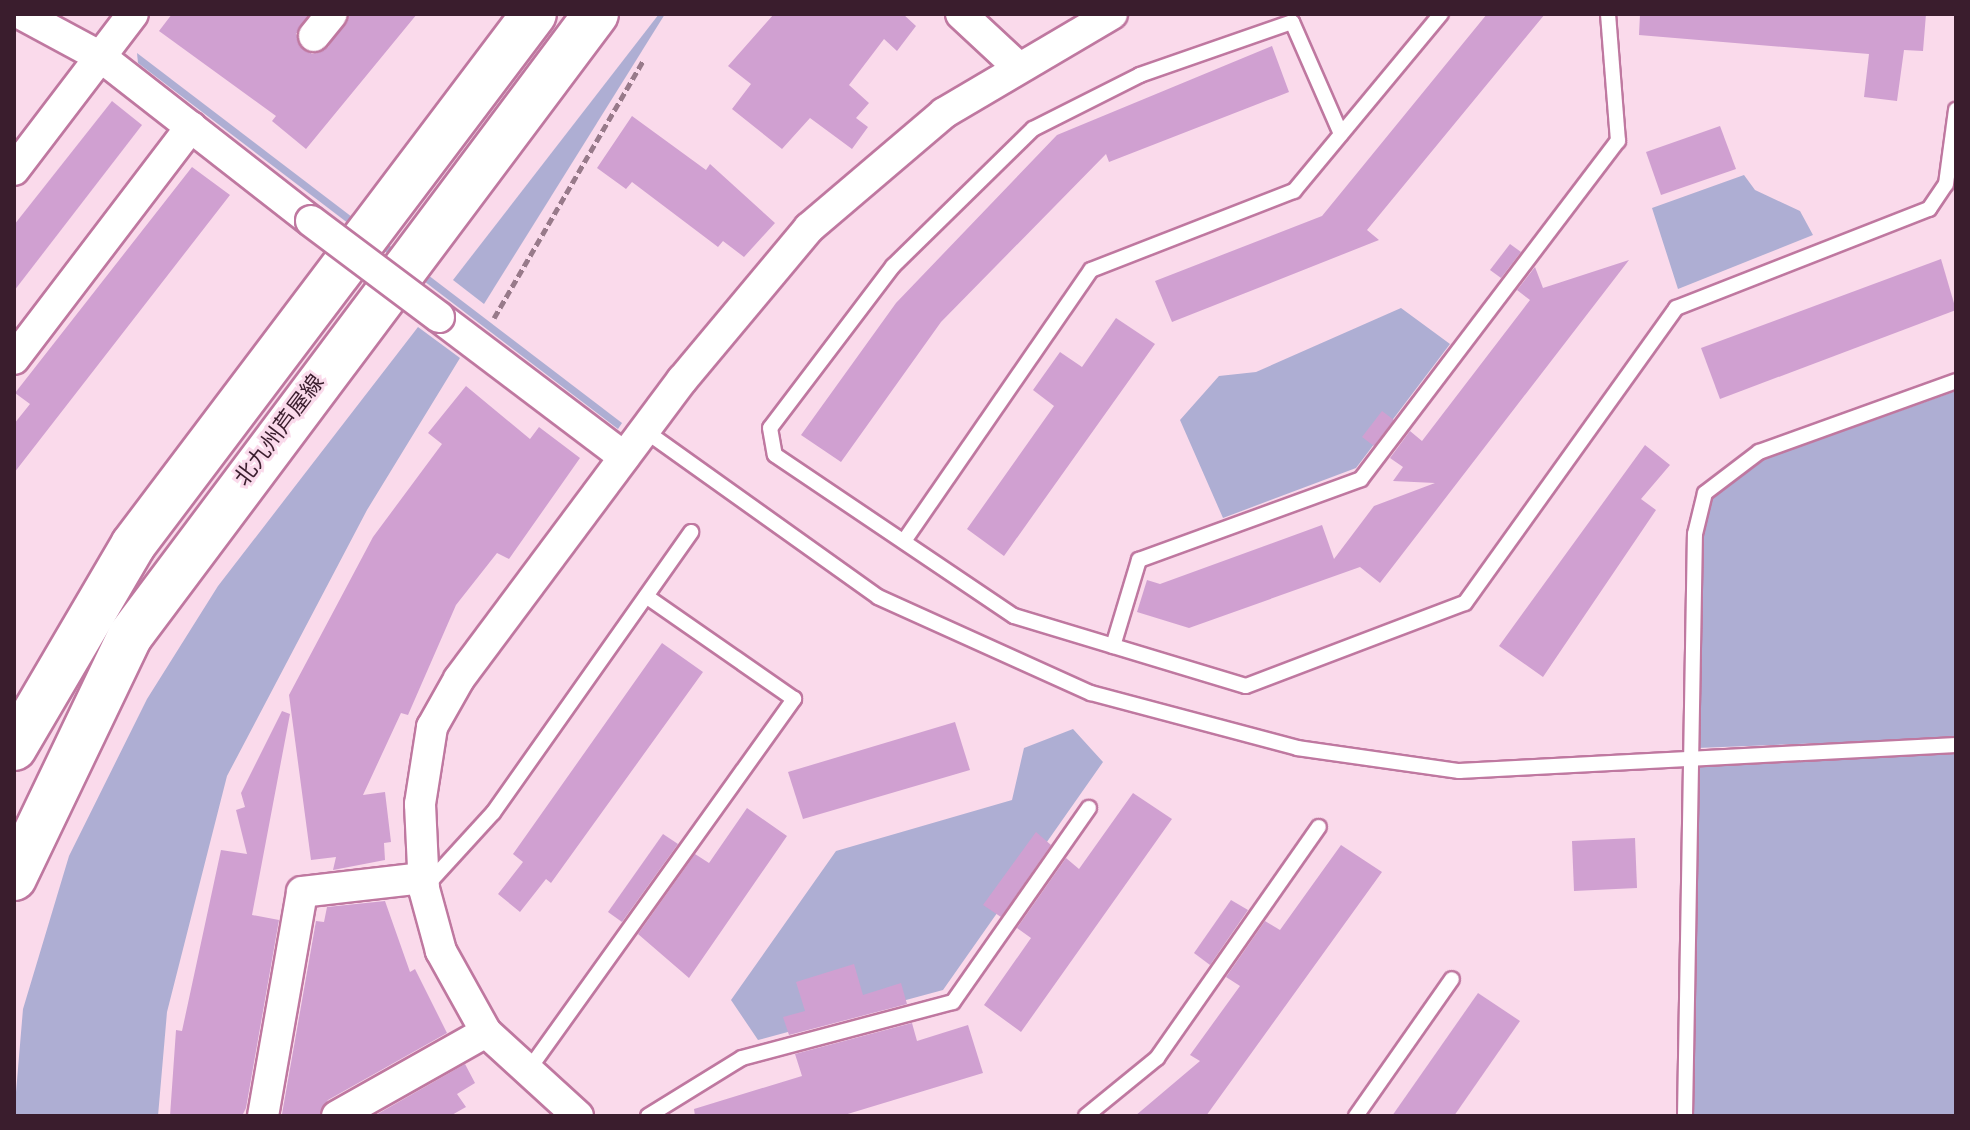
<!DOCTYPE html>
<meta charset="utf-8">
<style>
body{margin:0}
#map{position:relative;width:1970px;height:1130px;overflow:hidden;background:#fadaeb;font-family:Jost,"Noto Sans JP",sans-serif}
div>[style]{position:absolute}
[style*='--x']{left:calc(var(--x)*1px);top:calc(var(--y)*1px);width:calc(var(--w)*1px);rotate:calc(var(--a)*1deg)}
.green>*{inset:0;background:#aeaed3}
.building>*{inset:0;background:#d0a0d1}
.path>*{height:5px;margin-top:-2.5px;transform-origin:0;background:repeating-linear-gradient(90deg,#987a8a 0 8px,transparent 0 12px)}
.roads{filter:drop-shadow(2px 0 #bf78a0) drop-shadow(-2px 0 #bf78a0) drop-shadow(0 2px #bf78a0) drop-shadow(0 -2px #bf78a0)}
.service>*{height:14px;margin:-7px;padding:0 7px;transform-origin:7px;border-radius:7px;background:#fff}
.minor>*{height:30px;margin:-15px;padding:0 15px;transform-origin:15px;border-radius:15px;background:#fff}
.primary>*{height:44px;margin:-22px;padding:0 22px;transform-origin:22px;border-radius:22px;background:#fff}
.bridges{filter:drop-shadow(2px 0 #bf78a0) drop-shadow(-2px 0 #bf78a0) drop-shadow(0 2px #bf78a0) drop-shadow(0 -2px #bf78a0)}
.minor-bridge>*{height:30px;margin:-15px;padding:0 15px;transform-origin:15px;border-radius:15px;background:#fff}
span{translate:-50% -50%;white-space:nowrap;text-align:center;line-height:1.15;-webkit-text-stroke:6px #fadaeb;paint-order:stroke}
.street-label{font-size:22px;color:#3a1d2d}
.frame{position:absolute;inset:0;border:16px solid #3a1d2d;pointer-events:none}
</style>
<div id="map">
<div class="green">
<i style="clip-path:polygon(659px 14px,665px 14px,484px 304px,453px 280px)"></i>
<i style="clip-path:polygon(137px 53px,622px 423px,618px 429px,138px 63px)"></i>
<i style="clip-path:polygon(1744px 175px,1755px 190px,1800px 211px,1813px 235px,1678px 289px,1652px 208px)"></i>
<i style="clip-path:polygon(1401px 308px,1450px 344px,1356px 468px,1223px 518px,1180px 420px,1219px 376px,1256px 372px)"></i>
<i style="clip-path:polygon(418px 327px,460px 358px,367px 510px,227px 776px,167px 1012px,158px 1116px,14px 1116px,23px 1009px,69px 856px,147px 699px,218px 586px)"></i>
<i style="clip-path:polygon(1956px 391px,1956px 738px,1697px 748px,1702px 536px,1712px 497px,1760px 461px)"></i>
<i style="clip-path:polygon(1073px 729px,1103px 762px,943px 990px,758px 1040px,731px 1000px,836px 851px,1012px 800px,1024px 748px)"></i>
<i style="clip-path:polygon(1956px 754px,1956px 1116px,1692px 1116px,1696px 766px)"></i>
</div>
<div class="building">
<i style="clip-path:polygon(172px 14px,309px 14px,296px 34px,312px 54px,328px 47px,350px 14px,417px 14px,306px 149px,272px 121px,276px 116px,159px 31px)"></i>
<i style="clip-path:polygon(774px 14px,903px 14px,916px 26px,897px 51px,884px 39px,849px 85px,869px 103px,856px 118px,868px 127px,852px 149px,810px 118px,782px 149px,732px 109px,751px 84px,728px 66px)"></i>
<i style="clip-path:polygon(1487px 14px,1545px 14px,1367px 230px,1379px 240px,1172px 322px,1155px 281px,1322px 216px)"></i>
<i style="clip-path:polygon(1640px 14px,1926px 14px,1923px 51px,1904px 50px,1897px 101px,1864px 97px,1869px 54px,1639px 35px)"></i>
<i style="clip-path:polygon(1272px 46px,1289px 92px,1109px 162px,1106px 154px,941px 322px,841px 462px,801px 435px,896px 303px,1057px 135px)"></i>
<i style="clip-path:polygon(112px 101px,142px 125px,14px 291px,14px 225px)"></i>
<i style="clip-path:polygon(632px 116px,706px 170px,710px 164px,775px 223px,744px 257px,723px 241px,718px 247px,632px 182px,626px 189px,597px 168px)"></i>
<i style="clip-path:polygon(1720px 126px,1736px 169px,1661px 195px,1646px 152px)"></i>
<i style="clip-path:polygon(192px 167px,230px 195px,14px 473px,14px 424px,30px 404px,15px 393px)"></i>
<i style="clip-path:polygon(1510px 244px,1521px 252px,1501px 278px,1490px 270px)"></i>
<i style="clip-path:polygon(1941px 259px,1956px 310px,1720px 399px,1701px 348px)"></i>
<i style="clip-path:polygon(1629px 260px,1380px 583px,1360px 567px,1189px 628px,1137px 612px,1147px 580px,1160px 584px,1322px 525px,1334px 559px,1374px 506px,1435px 483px,1393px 481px,1403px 467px,1390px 458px,1410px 431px,1422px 441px,1530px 300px,1517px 290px,1535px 267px,1543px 288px)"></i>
<i style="clip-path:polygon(1116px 318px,1155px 344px,1004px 556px,967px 529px,1054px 406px,1033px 390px,1060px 352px,1082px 367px)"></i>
<i style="clip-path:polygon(466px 386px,530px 439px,539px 427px,580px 458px,509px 559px,497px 553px,456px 605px,408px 715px,401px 713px,363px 795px,385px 792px,391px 842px,384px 843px,385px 860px,333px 870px,336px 857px,311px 860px,289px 695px,373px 537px,442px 444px,428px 433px)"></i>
<i style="clip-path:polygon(1382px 411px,1394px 420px,1374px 446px,1362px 437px)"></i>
<i style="clip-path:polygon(1645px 445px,1670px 465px,1641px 499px,1656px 510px,1543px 677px,1499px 646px)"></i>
<i style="clip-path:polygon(662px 643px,703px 672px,551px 883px,546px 879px,520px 912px,498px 894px,523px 862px,513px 854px)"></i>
<i style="clip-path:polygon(282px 711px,290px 714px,252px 915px,279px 920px,246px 1108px,242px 1116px,170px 1116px,176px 1030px,182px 1031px,221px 850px,247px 854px,236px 810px,245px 807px,241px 793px)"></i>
<i style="clip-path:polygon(955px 722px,970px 770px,803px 819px,788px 772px)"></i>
<i style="clip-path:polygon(1133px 793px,1172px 819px,1021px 1032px,984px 1005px,1031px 938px,1017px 928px,1066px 858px,1079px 869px)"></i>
<i style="clip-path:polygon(747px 808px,787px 836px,689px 978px,638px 934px,695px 854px,709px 863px)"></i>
<i style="clip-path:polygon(1036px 832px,1051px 845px,1001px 917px,983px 905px)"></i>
<i style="clip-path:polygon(663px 834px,678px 844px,622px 922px,608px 912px)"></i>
<i style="clip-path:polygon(1635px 838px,1637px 888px,1574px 891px,1572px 841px)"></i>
<i style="clip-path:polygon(1341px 845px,1382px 872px,1206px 1116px,1135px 1116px,1200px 1061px,1190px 1055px,1240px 986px,1226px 977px,1265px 921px,1280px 930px)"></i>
<i style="clip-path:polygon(1231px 900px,1248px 910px,1210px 965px,1194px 953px)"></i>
<i style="clip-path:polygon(385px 901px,410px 972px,415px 969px,447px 1033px,328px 1100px,319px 1116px,282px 1114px,316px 921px,324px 922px,327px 907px)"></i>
<i style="clip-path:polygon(854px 964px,863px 995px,901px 983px,907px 1004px,789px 1035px,783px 1017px,805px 1011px,796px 982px)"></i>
<i style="clip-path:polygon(1478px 993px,1520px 1021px,1454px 1116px,1392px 1116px)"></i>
<i style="clip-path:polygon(912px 1023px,917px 1041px,968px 1025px,983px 1073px,841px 1116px,695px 1116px,694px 1109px,802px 1076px,795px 1054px)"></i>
<i style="clip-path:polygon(465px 1064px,475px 1083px,457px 1094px,466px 1107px,450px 1116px,374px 1116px)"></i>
</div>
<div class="path">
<i style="--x:494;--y:318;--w:297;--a:-59.9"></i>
</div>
<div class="roads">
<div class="service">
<i style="--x:1341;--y:134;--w:122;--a:-113.6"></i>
<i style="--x:1292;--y:22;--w:161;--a:160.8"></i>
<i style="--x:1140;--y:75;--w:120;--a:153.2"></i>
<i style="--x:1033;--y:129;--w:196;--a:135.6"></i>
<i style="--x:893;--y:266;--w:203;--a:127.2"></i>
<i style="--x:770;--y:428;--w:27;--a:80"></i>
<i style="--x:775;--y:455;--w:288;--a:34"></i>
<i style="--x:1014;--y:616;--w:242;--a:16.8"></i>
<i style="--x:1246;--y:686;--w:234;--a:-20.8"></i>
<i style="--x:1465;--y:603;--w:363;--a:-54.4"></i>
<i style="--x:1676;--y:308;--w:272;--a:-21.4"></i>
<i style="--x:1929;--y:209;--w:30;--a:-56"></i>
<i style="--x:1946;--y:184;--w:75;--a:-82.3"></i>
<i style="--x:644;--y:430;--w:287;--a:35.5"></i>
<i style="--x:878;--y:597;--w:234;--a:24.3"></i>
<i style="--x:1091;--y:693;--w:213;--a:14.9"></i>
<i style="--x:1297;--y:748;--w:164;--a:8.1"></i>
<i style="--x:1459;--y:771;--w:498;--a:-3"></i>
<i style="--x:904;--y:541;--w:329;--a:-55.4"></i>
<i style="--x:1091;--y:270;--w:218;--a:-21.3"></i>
<i style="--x:1294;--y:191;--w:230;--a:-50.3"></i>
<i style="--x:1113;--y:646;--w:90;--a:-73.2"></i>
<i style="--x:1139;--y:560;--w:236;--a:-20"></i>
<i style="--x:1361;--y:479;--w:425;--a:-52.8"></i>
<i style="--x:1618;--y:141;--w:127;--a:-94.5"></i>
<i style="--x:426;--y:886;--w:99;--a:-47.5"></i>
<i style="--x:493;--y:813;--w:344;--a:-54.8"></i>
<i style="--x:527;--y:1072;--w:459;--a:-54.4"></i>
<i style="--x:794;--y:699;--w:180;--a:-145.2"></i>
<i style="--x:648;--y:1116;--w:110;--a:-31.7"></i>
<i style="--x:742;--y:1058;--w:218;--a:-14.9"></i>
<i style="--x:953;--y:1002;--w:237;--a:-55"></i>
<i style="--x:1086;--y:1116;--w:92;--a:-39.2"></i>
<i style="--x:1157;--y:1058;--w:282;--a:-55"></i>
<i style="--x:1356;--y:1116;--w:167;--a:-55"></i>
<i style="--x:1685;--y:1116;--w:582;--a:-89.02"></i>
<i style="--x:1695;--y:534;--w:42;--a:-76.3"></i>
<i style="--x:1705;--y:493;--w:68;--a:-37.2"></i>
<i style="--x:1759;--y:452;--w:209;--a:-19.8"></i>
</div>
<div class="minor">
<i style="--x:21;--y:14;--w:91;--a:28.3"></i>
<i style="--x:101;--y:57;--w:266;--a:38"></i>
<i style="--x:961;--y:14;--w:76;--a:42.9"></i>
<i style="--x:314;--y:36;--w:28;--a:-51"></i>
<i style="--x:14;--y:170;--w:196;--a:-52.7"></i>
<i style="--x:439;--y:317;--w:232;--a:37.1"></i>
<i style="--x:14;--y:359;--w:292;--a:-52.7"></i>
<i style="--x:263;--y:1116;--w:227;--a:-80.1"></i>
<i style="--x:302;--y:892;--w:122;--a:-6.6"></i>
<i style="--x:337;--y:1116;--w:171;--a:-29.4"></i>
<i style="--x:578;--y:1116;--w:125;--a:-137.6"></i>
<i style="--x:486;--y:1032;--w:93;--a:-119.1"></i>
<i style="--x:441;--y:951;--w:64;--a:-105.3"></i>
<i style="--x:424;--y:889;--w:85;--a:-92.7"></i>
<i style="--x:420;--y:804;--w:78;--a:-81.1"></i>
<i style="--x:432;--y:727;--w:55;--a:-60.6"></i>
<i style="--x:459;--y:679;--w:373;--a:-53.3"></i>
<i style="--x:682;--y:380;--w:198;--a:-50.1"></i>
<i style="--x:809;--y:228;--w:177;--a:-40.4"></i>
<i style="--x:944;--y:113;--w:195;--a:-30.5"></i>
</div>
<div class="primary">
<i style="--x:14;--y:748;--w:235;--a:-59.6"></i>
<i style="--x:133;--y:545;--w:665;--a:-52.94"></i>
<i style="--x:14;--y:878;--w:268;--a:-64.4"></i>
<i style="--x:130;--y:636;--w:777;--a:-53.16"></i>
</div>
</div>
<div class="bridges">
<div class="minor-bridge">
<i style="--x:311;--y:221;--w:160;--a:36.9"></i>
</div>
</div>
<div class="street-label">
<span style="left:279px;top:430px;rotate:-53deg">北九州芦屋線</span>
</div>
<div class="frame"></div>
</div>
